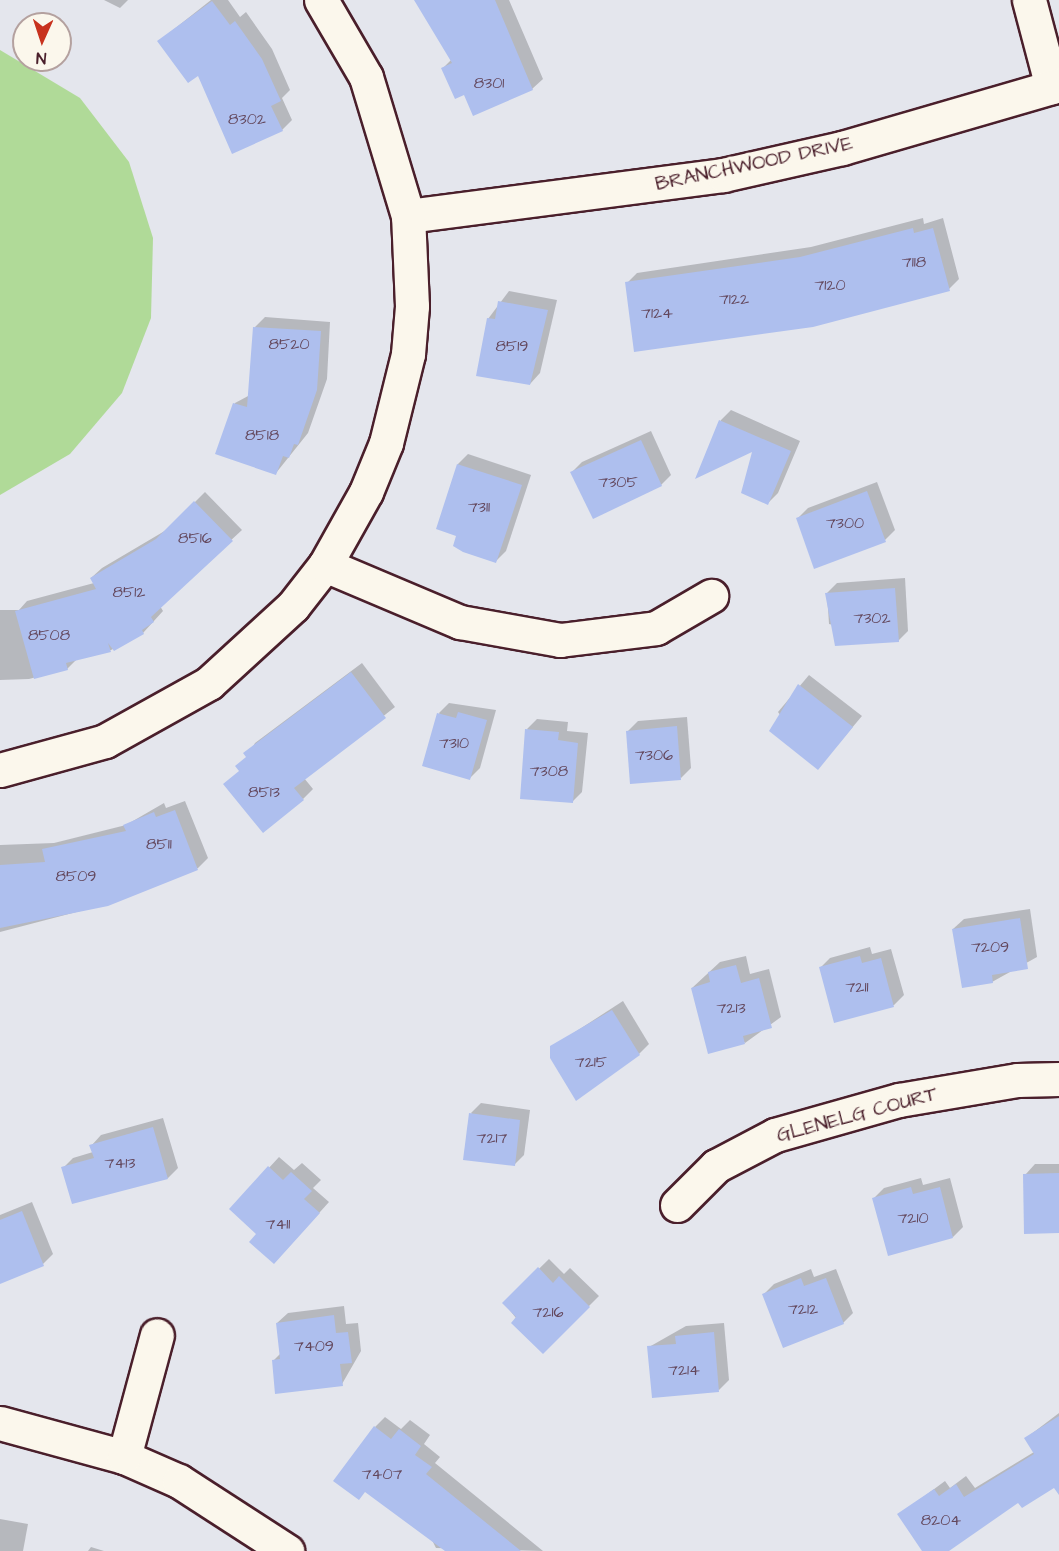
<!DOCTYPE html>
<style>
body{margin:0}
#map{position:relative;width:1059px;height:1551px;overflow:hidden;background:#e4e6ed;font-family:"Architects Daughter",sans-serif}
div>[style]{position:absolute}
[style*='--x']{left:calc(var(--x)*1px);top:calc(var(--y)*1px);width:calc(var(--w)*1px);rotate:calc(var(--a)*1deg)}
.green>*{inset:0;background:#b0da98}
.shadow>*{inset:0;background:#0003}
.building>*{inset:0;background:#aebfee}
.roads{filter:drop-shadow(2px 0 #4a1f2b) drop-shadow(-2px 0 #4a1f2b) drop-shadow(0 2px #4a1f2b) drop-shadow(0 -2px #4a1f2b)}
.minor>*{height:33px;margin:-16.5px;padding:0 16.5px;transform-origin:16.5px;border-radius:16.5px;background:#fbf7ec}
span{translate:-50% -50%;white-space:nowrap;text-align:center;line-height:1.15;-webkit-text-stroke:6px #fbf7ec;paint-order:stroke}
.number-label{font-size:16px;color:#63475c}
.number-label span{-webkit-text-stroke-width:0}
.street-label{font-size:20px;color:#4a1f2b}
.north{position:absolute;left:12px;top:12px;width:60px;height:60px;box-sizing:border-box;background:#fbf7ec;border:2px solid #b4a19f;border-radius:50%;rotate:183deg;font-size:16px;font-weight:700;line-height:24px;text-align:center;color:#4a1f2b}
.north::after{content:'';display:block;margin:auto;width:21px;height:27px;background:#c8321e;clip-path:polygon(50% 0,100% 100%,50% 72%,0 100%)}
</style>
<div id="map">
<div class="green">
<i style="clip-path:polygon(0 50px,80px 98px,129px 162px,153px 238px,151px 318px,122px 393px,70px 454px,0 495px)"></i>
</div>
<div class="shadow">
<i style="clip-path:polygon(104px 0,128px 0,120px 8px)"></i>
<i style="clip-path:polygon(211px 0,228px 0,240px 17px,246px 12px,272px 49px,290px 90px,282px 98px,292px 120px,282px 130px,159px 41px)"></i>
<i style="clip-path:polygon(416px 0,509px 0,543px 79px,532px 89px,465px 93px,443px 68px,452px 59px)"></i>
<i style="clip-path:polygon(923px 218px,924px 224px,943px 218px,959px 279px,949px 289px,627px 283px,637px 273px,811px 247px)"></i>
<i style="clip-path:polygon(509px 291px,557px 300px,540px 373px,530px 384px,488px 319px)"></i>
<i style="clip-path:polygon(265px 317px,330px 322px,327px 379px,308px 433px,276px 473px,217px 453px,235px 403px,250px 395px,255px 327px)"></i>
<i style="clip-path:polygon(731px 410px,800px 441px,778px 493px,768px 503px,754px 449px,697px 476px,721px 420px)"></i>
<i style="clip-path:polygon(651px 431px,671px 475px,661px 485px,572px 472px,582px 462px)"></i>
<i style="clip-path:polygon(468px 454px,531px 475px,506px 551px,496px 561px,458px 535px,458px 464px)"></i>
<i style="clip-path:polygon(877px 482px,895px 530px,885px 540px,798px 518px,808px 508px)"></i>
<i style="clip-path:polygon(205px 492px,242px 530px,160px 606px,163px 611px,143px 633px,111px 650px,77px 659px,67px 669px,29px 679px,0 680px,0 610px,19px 610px,27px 601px,94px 583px,91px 578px,102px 568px,168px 529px)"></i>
<i style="clip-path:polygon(905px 578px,908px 631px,898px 641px,829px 624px,827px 593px,837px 583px)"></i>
<i style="clip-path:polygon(362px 663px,395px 707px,304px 778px,313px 789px,303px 799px,240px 770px,255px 743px)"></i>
<i style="clip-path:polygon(809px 675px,862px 716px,818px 768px,778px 712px)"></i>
<i style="clip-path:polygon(449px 703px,496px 710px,480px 768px,470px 778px,439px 713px)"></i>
<i style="clip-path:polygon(687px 717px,691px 768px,681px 778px,628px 731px,638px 721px)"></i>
<i style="clip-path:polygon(537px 719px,568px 722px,567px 731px,588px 733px,582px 792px,572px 802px,527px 729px)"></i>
<i style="clip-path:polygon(185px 801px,208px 858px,198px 868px,107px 904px,0 932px,0 845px,54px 843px,126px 825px,164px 803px,166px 808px)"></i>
<i style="clip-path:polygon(1030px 909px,1037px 957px,992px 982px,953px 929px,964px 919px)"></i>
<i style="clip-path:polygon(870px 947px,872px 954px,891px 949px,904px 995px,894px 1005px,835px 1021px,820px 968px,830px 958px)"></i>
<i style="clip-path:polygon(746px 956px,750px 974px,769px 969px,781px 1017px,745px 1043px,692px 988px,720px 962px)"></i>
<i style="clip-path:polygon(623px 1001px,649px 1044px,639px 1054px,552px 1047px)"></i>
<i style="clip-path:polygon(481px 1103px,530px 1110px,524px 1155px,514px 1165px,471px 1113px)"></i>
<i style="clip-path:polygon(163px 1118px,178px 1168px,168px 1178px,63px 1168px,73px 1158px,93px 1152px,91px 1146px,101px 1135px)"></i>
<i style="clip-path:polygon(279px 1157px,294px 1170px,302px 1163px,321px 1180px,313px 1188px,329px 1202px,284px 1252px,231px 1209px)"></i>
<i style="clip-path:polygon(1035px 1164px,1059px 1164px,1059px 1232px,1025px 1175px)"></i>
<i style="clip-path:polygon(921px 1178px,923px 1185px,950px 1178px,963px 1227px,953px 1237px,874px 1198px,884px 1188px)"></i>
<i style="clip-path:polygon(32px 1202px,53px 1254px,43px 1264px,0 1282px,0 1215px)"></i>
<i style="clip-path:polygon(549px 1259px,564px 1274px,570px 1268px,599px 1296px,543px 1352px,504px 1303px)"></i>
<i style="clip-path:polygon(811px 1269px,814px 1277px,836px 1269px,853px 1313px,843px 1323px,764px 1294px,774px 1284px)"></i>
<i style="clip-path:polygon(344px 1306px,346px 1324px,358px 1323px,361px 1351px,342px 1384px,273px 1361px,281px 1353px,277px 1323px,288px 1313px)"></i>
<i style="clip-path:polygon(724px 1323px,729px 1380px,719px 1390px,649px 1347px,686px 1326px)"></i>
<i style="clip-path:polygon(1059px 1413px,1059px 1481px,1019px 1500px,947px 1551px,924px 1551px,899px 1515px,945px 1481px,950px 1488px,966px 1476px,975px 1488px,1034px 1452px,1026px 1438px)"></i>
<i style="clip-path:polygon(385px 1417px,401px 1429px,410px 1420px,430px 1435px,424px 1444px,440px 1457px,435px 1463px,543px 1551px,436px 1548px,375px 1427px)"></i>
<i style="clip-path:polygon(0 1519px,28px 1524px,23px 1551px,0 1551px)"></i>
<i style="clip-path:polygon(91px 1547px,104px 1551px,88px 1551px)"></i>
</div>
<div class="building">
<i style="clip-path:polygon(414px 0,495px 0,533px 90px,473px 116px,464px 95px,455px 99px,441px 68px,452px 63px)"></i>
<i style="clip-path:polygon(212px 1px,230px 25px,235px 21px,262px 59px,281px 101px,271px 106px,283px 131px,232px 154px,198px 76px,188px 83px,157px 41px)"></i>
<i style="clip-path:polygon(913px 228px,914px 233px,933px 228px,950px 291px,813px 327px,634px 352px,625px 282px,800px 257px)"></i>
<i style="clip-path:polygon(498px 301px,548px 310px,530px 385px,476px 376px,487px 318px,495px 319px)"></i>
<i style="clip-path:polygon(253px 327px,321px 331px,317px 390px,298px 445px,294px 444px,289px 458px,283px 456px,276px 475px,215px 454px,233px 403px,247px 407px)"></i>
<i style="clip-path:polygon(719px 420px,791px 451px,768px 505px,741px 493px,752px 452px,695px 479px)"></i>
<i style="clip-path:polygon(641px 440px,662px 486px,593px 519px,570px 472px)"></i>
<i style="clip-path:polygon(457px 464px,522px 485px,496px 563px,463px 552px,453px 546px,456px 536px,436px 529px)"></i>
<i style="clip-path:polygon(867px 491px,886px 542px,814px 569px,796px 518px)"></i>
<i style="clip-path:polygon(194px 501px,233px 541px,151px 617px,154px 622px,142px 630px,144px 634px,114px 651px,108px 643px,111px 652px,66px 663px,68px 670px,34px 679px,15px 611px,96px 589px,90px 578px,156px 539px)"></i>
<i style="clip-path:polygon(895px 588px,899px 642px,835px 646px,825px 593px)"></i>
<i style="clip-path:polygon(351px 672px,386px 718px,294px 788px,304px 800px,263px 833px,223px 784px,239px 771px,235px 766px,246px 757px,243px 753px)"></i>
<i style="clip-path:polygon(798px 684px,853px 727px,818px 770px,769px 731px)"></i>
<i style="clip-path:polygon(458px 712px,487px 720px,470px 780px,422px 766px,437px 713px,456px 718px)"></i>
<i style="clip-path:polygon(677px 726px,681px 780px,630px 784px,626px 731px)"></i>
<i style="clip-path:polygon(525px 729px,559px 732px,558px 740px,578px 743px,573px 803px,520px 799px)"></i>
<i style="clip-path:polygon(175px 810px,198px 870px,108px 906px,0 928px,0 865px,45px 862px,42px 849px,126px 831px,123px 825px,154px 812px,156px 817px)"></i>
<i style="clip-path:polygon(1020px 918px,1028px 969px,992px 975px,993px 983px,962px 988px,952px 929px)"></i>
<i style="clip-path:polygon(860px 956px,862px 963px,881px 958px,894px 1007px,834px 1023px,819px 967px)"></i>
<i style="clip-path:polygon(736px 965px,741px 983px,759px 978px,772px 1028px,743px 1036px,745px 1044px,708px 1054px,691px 988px,710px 982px,708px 972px)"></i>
<i style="clip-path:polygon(612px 1010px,640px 1055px,576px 1101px,550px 1058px,550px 1046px)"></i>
<i style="clip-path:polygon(469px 1113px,520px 1120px,515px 1166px,463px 1160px)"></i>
<i style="clip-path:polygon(153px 1127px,168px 1179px,72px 1204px,61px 1167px,94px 1158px,89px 1145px)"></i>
<i style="clip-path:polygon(268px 1166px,283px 1180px,291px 1172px,312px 1191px,304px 1199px,320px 1213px,274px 1264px,249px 1242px,256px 1234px,229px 1209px)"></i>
<i style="clip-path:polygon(1059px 1173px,1059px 1233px,1024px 1234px,1023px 1174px)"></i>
<i style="clip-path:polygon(911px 1187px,913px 1194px,940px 1187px,953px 1238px,888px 1256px,872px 1198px)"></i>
<i style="clip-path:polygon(22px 1211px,44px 1266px,0 1284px,0 1220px)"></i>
<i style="clip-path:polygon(538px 1267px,553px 1283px,559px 1276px,590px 1307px,543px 1354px,511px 1323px,516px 1317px,502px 1303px)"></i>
<i style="clip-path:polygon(801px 1278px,804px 1286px,826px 1278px,844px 1324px,783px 1348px,762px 1294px)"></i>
<i style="clip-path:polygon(334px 1315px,336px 1333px,348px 1332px,352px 1363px,340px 1364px,343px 1386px,275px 1394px,272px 1360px,280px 1359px,276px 1323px)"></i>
<i style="clip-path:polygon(714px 1332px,719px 1392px,652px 1398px,647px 1346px,676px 1344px,675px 1336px)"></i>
<i style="clip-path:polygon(1059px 1416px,1059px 1495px,1054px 1488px,1022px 1508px,1018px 1503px,949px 1551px,922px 1551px,897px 1514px,934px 1489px,939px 1496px,956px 1484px,964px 1497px,1034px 1454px,1024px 1438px)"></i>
<i style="clip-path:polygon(374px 1426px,391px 1439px,399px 1429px,421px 1446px,415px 1455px,432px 1467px,426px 1474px,521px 1551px,445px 1551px,365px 1492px,359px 1500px,333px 1481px)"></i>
</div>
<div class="roads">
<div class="minor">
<i style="--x:1029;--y:0;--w:90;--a:75.2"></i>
<i style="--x:408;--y:216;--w:318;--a:-7.4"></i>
<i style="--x:723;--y:175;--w:122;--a:-12.8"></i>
<i style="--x:842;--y:148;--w:226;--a:-16.2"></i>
<i style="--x:325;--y:565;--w:147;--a:22.9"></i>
<i style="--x:460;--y:622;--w:102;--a:10.2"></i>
<i style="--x:560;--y:640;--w:97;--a:-7.1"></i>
<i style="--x:656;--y:628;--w:64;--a:-30.2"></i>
<i style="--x:0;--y:770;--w:109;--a:-15.4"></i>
<i style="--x:105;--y:741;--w:119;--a:-29.1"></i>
<i style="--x:209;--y:683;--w:114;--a:-42.5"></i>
<i style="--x:293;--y:606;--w:52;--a:-52"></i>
<i style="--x:325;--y:565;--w:84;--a:-60.7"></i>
<i style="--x:366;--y:492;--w:53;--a:-67.8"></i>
<i style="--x:386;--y:443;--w:92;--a:-76.1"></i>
<i style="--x:408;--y:354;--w:48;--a:-85.2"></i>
<i style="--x:412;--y:306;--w:90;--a:-92.5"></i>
<i style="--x:408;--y:216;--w:145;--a:-106.8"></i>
<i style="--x:366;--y:77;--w:89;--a:-120.3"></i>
<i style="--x:677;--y:1205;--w:55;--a:-45"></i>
<i style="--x:716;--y:1166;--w:67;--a:-27.7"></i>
<i style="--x:775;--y:1135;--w:129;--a:-15.8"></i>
<i style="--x:899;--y:1100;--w:120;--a:-9.6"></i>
<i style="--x:1017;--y:1080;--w:42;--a:-1.4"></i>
<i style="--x:0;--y:1423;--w:129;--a:15.3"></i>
<i style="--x:124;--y:1457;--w:60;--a:23.6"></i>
<i style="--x:179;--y:1481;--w:129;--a:32.9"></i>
<i style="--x:124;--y:1457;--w:126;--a:-74.9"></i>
</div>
</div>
<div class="number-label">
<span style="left:489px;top:83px">8301</span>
<span style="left:247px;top:119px">8302</span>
<span style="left:914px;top:262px">7118</span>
<span style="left:830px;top:285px">7120</span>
<span style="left:734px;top:299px">7122</span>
<span style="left:657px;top:313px">7124</span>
<span style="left:289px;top:344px">8520</span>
<span style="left:512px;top:346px">8519</span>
<span style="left:262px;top:435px">8518</span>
<span style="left:618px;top:482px">7305</span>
<span style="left:479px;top:507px">7311</span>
<span style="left:845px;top:523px">7300</span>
<span style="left:195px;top:538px">8516</span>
<span style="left:129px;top:592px">8512</span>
<span style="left:872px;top:618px">7302</span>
<span style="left:49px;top:635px">8508</span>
<span style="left:454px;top:743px">7310</span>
<span style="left:654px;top:755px">7306</span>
<span style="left:549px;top:771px">7308</span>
<span style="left:264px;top:792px">8513</span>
<span style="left:159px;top:844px">8511</span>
<span style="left:76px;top:876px">8509</span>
<span style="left:990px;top:947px">7209</span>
<span style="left:857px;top:987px">7211</span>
<span style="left:731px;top:1008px">7213</span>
<span style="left:591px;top:1062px">7215</span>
<span style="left:492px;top:1138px">7217</span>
<span style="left:120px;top:1163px">7413</span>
<span style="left:913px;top:1218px">7210</span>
<span style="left:278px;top:1224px">7411</span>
<span style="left:803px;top:1309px">7212</span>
<span style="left:548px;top:1312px">7216</span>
<span style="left:314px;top:1346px">7409</span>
<span style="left:684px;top:1370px">7214</span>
<span style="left:382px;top:1474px">7407</span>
<span style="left:941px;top:1520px">8204</span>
</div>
<div class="street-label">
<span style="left:754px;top:164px;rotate:-12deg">BRANCHWOOD DRIVE</span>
<span style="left:857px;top:1115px;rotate:-15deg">GLENELG COURT</span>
</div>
<div class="north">N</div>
</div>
